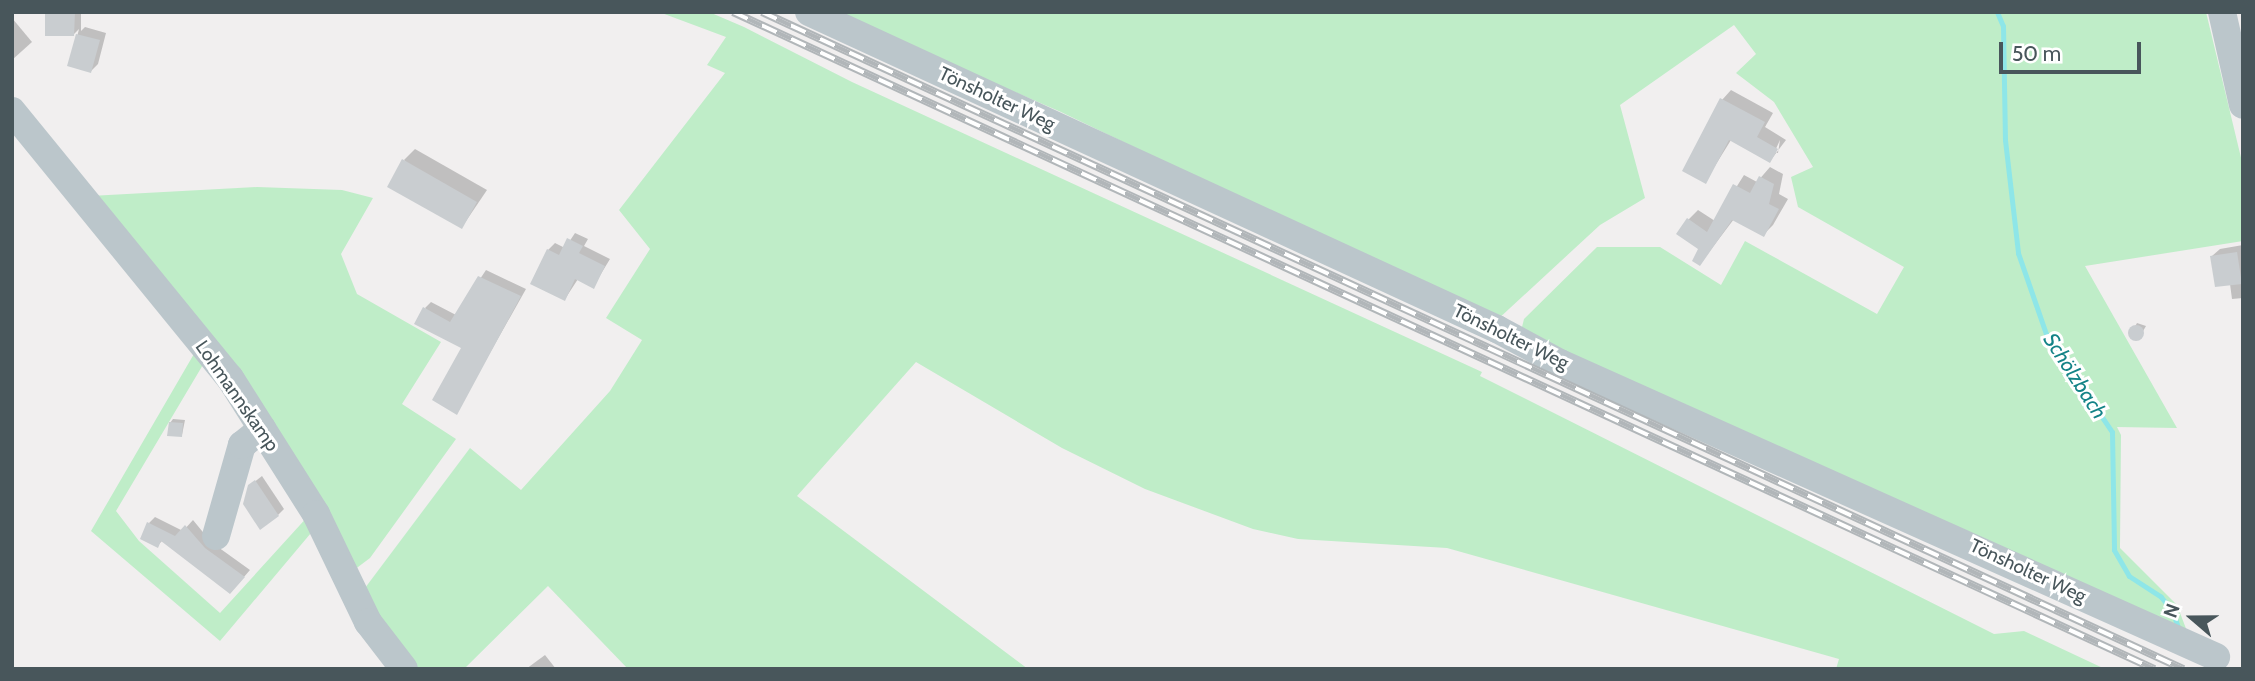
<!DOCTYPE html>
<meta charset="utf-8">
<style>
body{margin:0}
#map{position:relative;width:2255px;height:681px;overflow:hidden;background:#f1efef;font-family:Cabin,sans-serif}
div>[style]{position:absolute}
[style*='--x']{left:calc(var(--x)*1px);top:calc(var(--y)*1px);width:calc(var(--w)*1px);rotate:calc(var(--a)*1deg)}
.green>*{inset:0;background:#bfedc8}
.shadow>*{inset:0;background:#0003}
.stream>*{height:5px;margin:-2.5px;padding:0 2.5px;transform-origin:2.5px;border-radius:2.5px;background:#8ee6e8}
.building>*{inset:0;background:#c9cdd0}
.round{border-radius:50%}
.minor>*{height:28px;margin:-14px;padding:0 14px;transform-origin:14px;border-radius:14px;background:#bbc6cb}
.rail>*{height:8px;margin-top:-4px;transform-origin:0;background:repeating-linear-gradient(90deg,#fff 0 16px,#b1b6b9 0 32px);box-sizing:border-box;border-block:2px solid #b1b6b9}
span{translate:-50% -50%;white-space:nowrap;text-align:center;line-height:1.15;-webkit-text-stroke:6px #fff;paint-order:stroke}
.street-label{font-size:19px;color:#48565b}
.water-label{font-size:21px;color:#138387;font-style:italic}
.frame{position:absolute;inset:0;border:14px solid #48565b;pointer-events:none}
.north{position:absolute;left:2157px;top:583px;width:70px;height:70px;-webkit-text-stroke:5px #fff;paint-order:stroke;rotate:290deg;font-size:19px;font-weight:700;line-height:28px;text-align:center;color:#48565b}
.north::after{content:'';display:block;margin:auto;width:24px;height:32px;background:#48565b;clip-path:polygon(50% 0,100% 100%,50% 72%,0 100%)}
.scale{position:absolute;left:1999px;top:42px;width:142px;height:32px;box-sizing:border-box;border:4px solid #48565b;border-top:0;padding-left:9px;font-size:21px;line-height:24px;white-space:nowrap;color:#48565b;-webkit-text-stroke:5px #fff;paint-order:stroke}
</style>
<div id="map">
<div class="green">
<i style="clip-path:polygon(659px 12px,709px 12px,744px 27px,852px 82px,1482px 372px,1480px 376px,1994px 634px,2024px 631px,2105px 669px,1836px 669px,1839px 659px,1447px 548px,1298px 539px,1253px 529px,1145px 489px,1062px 448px,916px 362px,797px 496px,1028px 669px,628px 669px,548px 586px,464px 669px,414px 669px,399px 655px,365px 588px,470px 448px,521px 490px,610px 391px,642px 340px,606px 318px,650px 249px,619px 210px,725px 73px,707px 65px,726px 37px)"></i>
<i style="clip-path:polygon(830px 12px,2206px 12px,2243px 166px,2243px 241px,2085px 266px,2177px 428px,2117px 427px,2121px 435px,2120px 548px,2177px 605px,2190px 639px,1520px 335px,1524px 319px,1597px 247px,1660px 247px,1721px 285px,1745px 241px,1877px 314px,1904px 267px,1798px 207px,1791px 177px,1813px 167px,1774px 102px,1736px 73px,1756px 54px,1734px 25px,1620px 105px,1645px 198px,1600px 225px,1496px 321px,1061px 112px)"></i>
<i style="clip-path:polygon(257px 187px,342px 190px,373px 198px,341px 254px,357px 294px,441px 342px,402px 404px,456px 439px,370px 558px,354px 570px,90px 196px)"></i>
<i style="clip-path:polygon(198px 347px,207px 358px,116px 511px,139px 541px,220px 613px,310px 514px,316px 527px,220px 641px,91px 531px)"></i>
</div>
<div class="shadow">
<i style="clip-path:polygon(47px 12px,81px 12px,81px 31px,85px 27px,106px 33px,98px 64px,91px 71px,70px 65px,79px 29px,74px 34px)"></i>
<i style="clip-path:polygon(12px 18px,32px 42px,12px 60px)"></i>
<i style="clip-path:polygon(evenodd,1731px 90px,1773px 113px,1765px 127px,1786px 140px,1770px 161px,1731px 140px,1705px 182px,1722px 100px,1731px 90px,1780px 140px,1778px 153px,1774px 153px,1780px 140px)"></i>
<i style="clip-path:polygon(415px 149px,487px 190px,462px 227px,404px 160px)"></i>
<i style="clip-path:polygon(1770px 167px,1783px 174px,1779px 194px,1788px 199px,1773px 225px,1763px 235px,1734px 219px,1700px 264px,1700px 248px,1688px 220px,1698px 210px,1715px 221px,1744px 175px,1757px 182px)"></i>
<i style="clip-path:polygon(575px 233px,588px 239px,584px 246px,610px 259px,593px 287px,578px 279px,565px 299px,548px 250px,555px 243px,565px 248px)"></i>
<i style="clip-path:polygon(2243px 245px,2243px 298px,2232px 299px,2230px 284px,2212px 256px,2220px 249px)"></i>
<i style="clip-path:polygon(486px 270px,526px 289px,456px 413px,463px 348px,425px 308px,431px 302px,456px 315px)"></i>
<i style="clip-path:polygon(2137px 323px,2146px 326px,2139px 338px,2130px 335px)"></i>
<i style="clip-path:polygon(173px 419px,185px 420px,182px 435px,170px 423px)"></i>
<i style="clip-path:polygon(262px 476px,284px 509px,278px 515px,249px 486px)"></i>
<i style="clip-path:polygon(155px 517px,183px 531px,193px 520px,211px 542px,250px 570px,237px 585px,163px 540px,157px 546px,149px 523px)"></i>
<i style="clip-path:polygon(545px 655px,556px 669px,526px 669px)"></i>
</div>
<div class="stream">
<i style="--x:1997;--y:12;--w:15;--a:67"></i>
<i style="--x:2003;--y:26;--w:114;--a:89"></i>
<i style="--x:2005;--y:140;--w:114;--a:83.4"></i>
<i style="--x:2018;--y:253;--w:86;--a:70.9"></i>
<i style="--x:2046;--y:334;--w:118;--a:56"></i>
<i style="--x:2112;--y:432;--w:118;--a:89"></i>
<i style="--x:2114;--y:550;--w:30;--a:60"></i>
<i style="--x:2129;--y:576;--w:38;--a:33"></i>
<i style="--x:2161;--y:597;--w:17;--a:50"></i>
<i style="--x:2172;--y:610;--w:21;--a:71"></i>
</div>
<div class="building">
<i style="clip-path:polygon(45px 12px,75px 12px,74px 36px,45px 36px)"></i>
<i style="clip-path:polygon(76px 34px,100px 40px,91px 73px,67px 66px)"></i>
<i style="clip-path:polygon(1720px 98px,1765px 122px,1757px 137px,1778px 149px,1770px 163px,1729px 140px,1706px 184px,1682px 171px)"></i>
<i style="clip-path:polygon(402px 159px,477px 202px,462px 229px,387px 187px)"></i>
<i style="clip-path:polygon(1759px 176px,1774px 184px,1769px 204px,1779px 209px,1764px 237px,1732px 220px,1700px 266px,1692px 261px,1698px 249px,1676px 234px,1687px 218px,1707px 232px,1733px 184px,1750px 193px)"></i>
<i style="clip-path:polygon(567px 238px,583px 246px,579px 253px,605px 266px,594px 289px,575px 279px,565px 301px,530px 284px,547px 249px,559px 255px)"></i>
<i style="clip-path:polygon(2237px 252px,2242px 284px,2215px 287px,2210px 256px)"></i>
<i style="clip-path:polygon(478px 276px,521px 296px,457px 415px,432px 400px,461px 348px,414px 324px,423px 307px,450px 322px)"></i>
<i class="round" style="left:2128px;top:325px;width:16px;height:16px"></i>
<i style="clip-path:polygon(169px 422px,183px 423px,182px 437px,167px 436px)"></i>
<i style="clip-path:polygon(255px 480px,279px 516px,260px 530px,243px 504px,248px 485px)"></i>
<i style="clip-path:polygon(147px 522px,175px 536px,185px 525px,205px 548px,245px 577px,230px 594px,161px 541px,158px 548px,140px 539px)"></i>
</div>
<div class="minor">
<i style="--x:809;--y:12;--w:758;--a:24.74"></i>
<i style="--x:1497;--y:329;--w:72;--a:28.4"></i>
<i style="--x:1560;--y:363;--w:719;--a:24.14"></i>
<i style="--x:2222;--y:12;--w:95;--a:77.3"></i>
<i style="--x:12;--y:111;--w:345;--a:50.8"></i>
<i style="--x:230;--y:378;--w:161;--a:57.7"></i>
<i style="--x:316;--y:514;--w:120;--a:64.3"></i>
<i style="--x:368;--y:622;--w:59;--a:52.5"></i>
<i style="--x:216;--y:536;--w:95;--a:-74.1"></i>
<i style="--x:242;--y:445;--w:26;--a:-39"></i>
</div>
<div class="rail">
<i style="--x:733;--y:12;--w:1566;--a:24.81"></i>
<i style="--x:762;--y:12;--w:1566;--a:24.81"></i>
</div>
<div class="street-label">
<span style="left:997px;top:99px;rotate:25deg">Tönsholter Weg</span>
<span style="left:1511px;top:337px;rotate:26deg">Tönsholter Weg</span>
<span style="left:237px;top:396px;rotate:55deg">Lohmannskamp</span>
<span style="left:2028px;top:571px;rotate:25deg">Tönsholter Weg</span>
</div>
<div class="water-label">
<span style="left:2075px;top:376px;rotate:57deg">Schölzbach</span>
</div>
<div class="frame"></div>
<div class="north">N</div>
<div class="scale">50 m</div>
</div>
